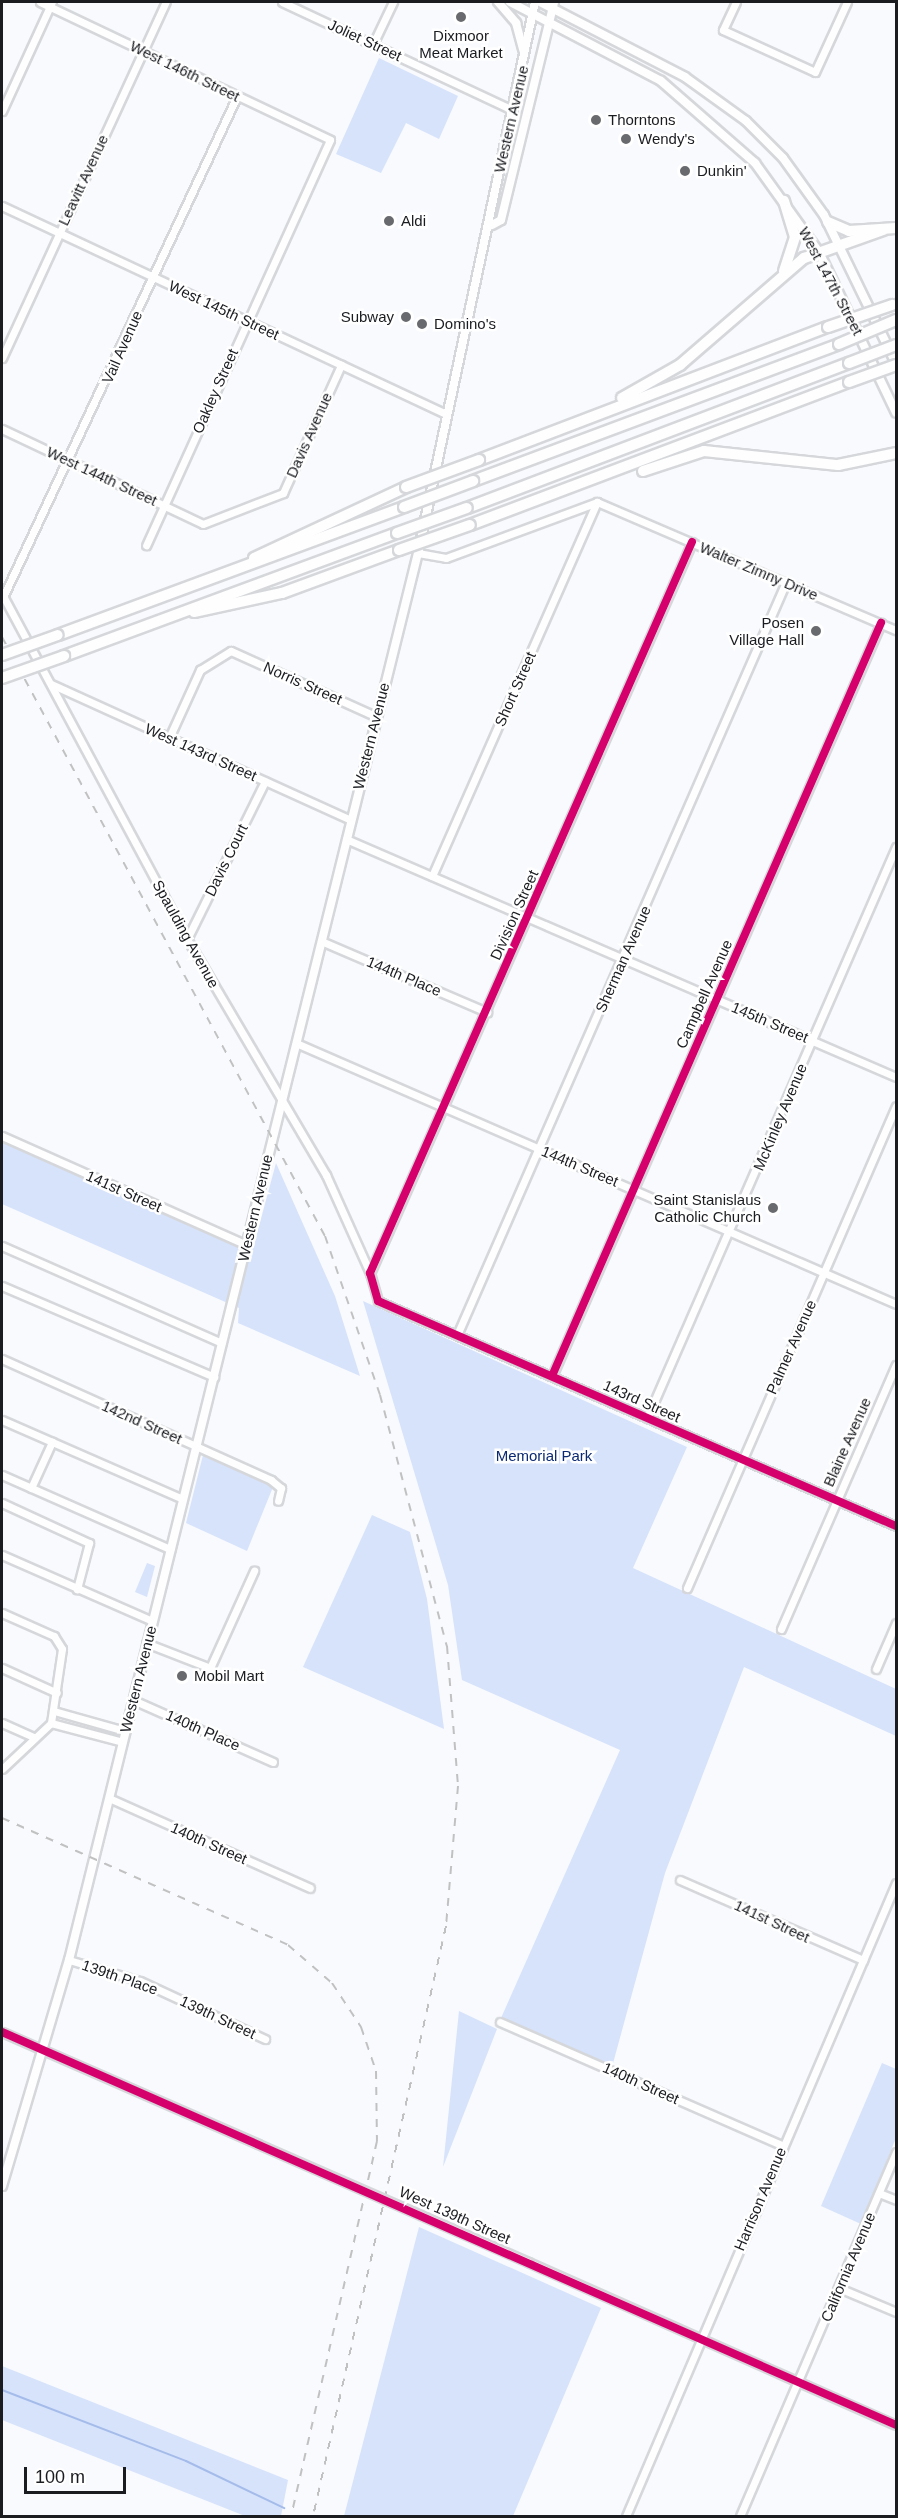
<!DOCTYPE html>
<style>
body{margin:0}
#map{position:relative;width:898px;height:2518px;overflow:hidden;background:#f8fafd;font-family:Arial,sans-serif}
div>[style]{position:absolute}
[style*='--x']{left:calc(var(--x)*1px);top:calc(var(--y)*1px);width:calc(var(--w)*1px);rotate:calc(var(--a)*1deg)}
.green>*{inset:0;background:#d7e3fb}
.stream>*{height:2px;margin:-1px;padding:0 1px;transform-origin:1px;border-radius:1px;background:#a5bcea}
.roads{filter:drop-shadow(2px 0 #d5d7da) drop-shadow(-2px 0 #d5d7da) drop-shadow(0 2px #d5d7da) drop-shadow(0 -2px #d5d7da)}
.minor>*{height:7px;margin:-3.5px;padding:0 3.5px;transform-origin:3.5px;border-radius:3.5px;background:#fefeff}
.major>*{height:8px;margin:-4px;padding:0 4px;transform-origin:4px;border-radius:4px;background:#fefeff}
.highway>*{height:10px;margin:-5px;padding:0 5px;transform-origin:5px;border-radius:5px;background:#fefeff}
.rail>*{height:2px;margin-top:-1px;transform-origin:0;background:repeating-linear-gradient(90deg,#c1c1c2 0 8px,transparent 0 16px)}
.bridges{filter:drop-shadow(2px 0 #d5d7da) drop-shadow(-2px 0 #d5d7da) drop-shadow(0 2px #d5d7da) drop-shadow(0 -2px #d5d7da)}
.minor-bridge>*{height:7px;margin:-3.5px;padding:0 3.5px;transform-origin:3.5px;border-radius:3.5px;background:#fefeff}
.highway-bridge>*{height:10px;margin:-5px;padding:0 5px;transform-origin:5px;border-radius:5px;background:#fefeff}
.cycleway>*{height:8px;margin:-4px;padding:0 4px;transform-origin:4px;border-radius:4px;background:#d6006c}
.dots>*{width:16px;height:16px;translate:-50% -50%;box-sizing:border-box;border:3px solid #fff;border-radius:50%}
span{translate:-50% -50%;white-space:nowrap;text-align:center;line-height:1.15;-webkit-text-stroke:5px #fff;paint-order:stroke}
.poi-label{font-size:15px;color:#1a1c20}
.left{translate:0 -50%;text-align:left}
.right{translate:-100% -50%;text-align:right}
.street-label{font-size:15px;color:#1a1c20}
.park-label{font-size:15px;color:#0b2a73}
.frame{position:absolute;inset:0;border:3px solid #1a1c20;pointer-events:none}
.scale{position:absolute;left:24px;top:2467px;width:102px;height:27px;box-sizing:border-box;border:3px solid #1a1c20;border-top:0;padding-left:8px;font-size:18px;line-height:21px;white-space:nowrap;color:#1a1c20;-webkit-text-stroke:4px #fff;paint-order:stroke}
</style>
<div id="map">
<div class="green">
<i style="clip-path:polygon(379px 58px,458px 96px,439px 139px,406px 123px,381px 173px,336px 154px)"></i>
<i style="clip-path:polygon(2px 1136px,247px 1245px,251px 1256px,276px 1163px,335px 1296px,360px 1376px,238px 1323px,239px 1308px,2px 1204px)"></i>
<i style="clip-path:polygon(363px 1301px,687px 1447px,633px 1568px,896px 1689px,896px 1736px,744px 1667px,665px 1873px,612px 2067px,501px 2018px,620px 1750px,462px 1680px,448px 1585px)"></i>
<i style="clip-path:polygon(203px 1455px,273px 1487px,247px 1551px,186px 1523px)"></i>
<i style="clip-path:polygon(372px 1515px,410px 1532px,427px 1599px,444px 1729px,303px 1667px)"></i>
<i style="clip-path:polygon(147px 1563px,155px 1566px,147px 1597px,135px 1592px)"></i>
<i style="clip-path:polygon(459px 2011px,497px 2029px,443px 2167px)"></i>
<i style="clip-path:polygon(882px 2063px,896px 2069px,896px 2138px,861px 2224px,821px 2206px)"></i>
<i style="clip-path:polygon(419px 2227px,601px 2308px,513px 2516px,344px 2516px)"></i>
<i style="clip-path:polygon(2px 2366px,288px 2480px,281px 2516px,245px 2516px,2px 2420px)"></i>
</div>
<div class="stream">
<i style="--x:2;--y:2390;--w:197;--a:21.1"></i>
<i style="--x:186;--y:2461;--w:109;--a:25.6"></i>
</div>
<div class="roads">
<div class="minor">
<i style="--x:40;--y:2;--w:321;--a:25.4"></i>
<i style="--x:330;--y:140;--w:445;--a:114.4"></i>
<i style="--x:282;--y:2;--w:255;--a:25.1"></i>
<i style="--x:736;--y:2;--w:31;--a:115"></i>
<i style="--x:723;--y:30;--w:101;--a:24.5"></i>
<i style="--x:815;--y:72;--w:77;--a:-65.4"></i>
<i style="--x:373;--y:44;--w:47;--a:-64.5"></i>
<i style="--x:2;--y:111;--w:120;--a:-65.4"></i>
<i style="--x:2;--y:206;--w:491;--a:25.1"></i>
<i style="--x:2;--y:358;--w:392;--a:-65.3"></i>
<i style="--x:2;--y:429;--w:222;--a:25.3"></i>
<i style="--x:203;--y:524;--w:86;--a:-21.2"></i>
<i style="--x:283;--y:493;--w:141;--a:-65.6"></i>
<i style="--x:692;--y:542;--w:799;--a:113.77"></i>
<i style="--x:370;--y:1273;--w:29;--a:74"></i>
<i style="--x:378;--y:1301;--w:565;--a:23.48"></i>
<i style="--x:418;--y:553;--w:28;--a:10"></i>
<i style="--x:446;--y:558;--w:161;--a:-20.3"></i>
<i style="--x:597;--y:502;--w:325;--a:23.2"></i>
<i style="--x:2;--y:594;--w:391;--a:61.8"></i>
<i style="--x:187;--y:939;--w:274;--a:59.5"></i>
<i style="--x:326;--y:1175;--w:107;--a:65.8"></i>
<i style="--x:3;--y:597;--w:553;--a:-64.96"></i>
<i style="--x:51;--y:684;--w:329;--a:24.4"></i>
<i style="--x:169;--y:738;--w:75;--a:-65.5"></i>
<i style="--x:200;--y:670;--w:36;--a:-32"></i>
<i style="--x:231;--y:651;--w:158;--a:24.3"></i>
<i style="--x:346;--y:839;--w:599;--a:23.4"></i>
<i style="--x:432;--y:876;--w:409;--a:-66.2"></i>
<i style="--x:187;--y:939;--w:176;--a:-63.7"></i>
<i style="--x:321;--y:941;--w:181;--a:23.2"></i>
<i style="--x:296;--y:1043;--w:654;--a:23.51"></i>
<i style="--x:2;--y:1136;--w:268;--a:24"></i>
<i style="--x:2;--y:1246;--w:240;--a:23.8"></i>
<i style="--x:2;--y:1286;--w:231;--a:23.2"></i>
<i style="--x:457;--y:1335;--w:822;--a:-66.4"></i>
<i style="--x:2;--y:1359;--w:295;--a:24.2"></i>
<i style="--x:271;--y:1480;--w:13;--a:39"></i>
<i style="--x:281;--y:1488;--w:13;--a:103"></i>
<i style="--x:552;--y:1376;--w:822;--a:-66.4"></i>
<i style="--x:647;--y:1418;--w:623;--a:-66.44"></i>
<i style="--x:2;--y:1420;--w:197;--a:23.6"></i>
<i style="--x:2;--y:1475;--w:184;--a:23.8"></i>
<i style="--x:31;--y:1488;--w:51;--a:-65.5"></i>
<i style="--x:2;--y:1503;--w:96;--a:24.7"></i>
<i style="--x:89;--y:1543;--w:48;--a:104.6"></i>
<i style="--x:2;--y:1555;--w:164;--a:23.7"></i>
<i style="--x:687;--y:1588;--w:525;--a:-66.56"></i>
<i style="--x:2;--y:1613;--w:57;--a:23.9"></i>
<i style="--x:54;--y:1636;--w:15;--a:58"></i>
<i style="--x:62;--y:1649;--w:75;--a:98.5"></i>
<i style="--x:51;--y:1723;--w:67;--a:136.8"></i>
<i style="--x:781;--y:1629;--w:288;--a:-66.5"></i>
<i style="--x:146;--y:1643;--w:69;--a:21.3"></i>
<i style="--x:210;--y:1668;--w:107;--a:-65.6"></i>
<i style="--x:2;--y:1668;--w:60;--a:24.4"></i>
<i style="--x:876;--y:1669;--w:50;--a:-66.5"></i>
<i style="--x:133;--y:1700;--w:153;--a:23.9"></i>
<i style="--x:54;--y:1711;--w:74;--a:15.7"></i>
<i style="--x:2;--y:1723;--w:36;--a:24"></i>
<i style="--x:51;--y:1723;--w:74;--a:14.8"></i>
<i style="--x:109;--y:1798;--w:220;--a:24.1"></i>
<i style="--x:680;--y:1880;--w:200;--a:23.6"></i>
<i style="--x:69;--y:1960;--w:74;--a:16.5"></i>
<i style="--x:140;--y:1981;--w:138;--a:24.9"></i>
<i style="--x:500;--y:2022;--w:308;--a:23.6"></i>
<i style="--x:2;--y:2032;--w:279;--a:23.6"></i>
<i style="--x:879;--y:2193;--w:18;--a:22"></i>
<i style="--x:528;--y:2262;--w:402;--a:23.9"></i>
<i style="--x:839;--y:2288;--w:62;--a:22.8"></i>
<i style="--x:626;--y:2516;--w:688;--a:-66.9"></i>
<i style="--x:740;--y:2516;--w:396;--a:-66.8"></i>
</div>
<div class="major">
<i style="--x:498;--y:2;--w:28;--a:49"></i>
<i style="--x:516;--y:23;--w:28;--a:75"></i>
<i style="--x:510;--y:2;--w:170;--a:27.6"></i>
<i style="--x:661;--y:81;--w:125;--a:41.1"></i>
<i style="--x:755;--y:163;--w:110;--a:54.3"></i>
<i style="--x:819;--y:252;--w:178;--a:64.4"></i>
<i style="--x:540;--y:2;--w:163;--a:27.3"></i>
<i style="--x:685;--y:77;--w:75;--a:35.8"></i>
<i style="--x:746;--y:121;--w:52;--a:45"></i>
<i style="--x:783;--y:158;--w:70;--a:54.3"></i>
<i style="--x:824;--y:215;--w:165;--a:64.1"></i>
<i style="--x:492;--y:225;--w:10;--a:-29"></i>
<i style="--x:501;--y:220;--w:224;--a:-76.3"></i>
<i style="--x:2;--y:2186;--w:236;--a:-73.5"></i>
<i style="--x:69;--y:1960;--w:1450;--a:-76.07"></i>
<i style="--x:418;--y:553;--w:563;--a:-78.01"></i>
</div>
<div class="highway">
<i style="--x:828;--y:222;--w:23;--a:23"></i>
<i style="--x:849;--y:231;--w:47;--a:-3.7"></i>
<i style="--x:784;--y:271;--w:36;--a:-72"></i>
<i style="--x:795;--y:237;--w:38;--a:-107"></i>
<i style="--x:622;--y:398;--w:67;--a:-29.6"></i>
<i style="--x:680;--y:365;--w:164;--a:-40.8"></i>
<i style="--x:804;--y:258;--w:84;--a:-19.5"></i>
<i style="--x:479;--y:460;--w:373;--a:-20.9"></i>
<i style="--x:643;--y:471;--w:64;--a:-18.2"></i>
<i style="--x:704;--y:451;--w:135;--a:6"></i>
<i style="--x:838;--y:465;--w:59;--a:-11.7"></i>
<i style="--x:473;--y:481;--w:391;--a:-20.5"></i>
<i style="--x:467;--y:508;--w:409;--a:-20.8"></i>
<i style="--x:470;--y:525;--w:405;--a:-20.7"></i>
<i style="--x:254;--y:558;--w:168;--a:-25"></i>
<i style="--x:194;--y:612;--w:90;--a:-12.2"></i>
<i style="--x:282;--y:593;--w:125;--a:-20.2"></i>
<i style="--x:58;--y:635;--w:369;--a:-20.3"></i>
<i style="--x:64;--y:656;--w:355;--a:-20.3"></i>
</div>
</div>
<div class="rail">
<i style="--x:2;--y:637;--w:681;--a:61.67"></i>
<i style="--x:325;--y:1236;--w:168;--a:70.9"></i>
<i style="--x:380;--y:1395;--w:260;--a:75.1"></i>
<i style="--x:447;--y:1646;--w:140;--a:85.5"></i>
<i style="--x:458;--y:1786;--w:141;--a:94.9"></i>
<i style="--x:446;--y:1926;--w:605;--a:102.7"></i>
<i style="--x:2;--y:1818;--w:313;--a:23.9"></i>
<i style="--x:288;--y:1945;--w:58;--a:40.8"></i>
<i style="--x:332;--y:1983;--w:53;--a:56.6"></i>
<i style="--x:361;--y:2027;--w:46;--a:71.2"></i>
<i style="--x:376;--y:2071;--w:70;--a:89.2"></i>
<i style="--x:377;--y:2141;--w:385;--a:102.9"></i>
</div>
<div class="bridges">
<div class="minor-bridge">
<i style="--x:258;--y:2144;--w:295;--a:23.6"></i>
</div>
<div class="highway-bridge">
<i style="--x:828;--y:327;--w:68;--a:-19"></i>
<i style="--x:839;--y:344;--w:62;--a:-22.8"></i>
<i style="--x:849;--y:363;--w:50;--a:-21"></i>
<i style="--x:849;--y:382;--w:50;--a:-19.9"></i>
<i style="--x:406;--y:487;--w:78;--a:-20.3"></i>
<i style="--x:404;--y:507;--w:74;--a:-20.6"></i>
<i style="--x:397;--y:533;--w:74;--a:-19.7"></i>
<i style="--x:399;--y:550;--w:75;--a:-19.4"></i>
<i style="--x:2;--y:655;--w:59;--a:-19.7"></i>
<i style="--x:2;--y:678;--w:66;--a:-19.5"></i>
</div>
</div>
<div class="cycleway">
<i style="--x:692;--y:542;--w:799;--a:113.77"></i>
<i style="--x:370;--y:1273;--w:29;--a:74"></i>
<i style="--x:378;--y:1301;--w:565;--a:23.48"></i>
<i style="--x:552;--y:1376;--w:822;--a:-66.4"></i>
<i style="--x:2;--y:2032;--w:977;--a:23.73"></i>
</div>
<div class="dots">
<i style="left:461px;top:17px;background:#686a6d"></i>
<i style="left:596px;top:120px;background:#686a6d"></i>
<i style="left:626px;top:139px;background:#686a6d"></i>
<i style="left:685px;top:171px;background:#686a6d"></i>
<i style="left:389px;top:221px;background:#686a6d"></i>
<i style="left:406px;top:317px;background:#686a6d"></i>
<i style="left:422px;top:324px;background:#686a6d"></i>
<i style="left:816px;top:631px;background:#686a6d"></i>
<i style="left:773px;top:1208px;background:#686a6d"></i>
<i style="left:182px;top:1676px;background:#686a6d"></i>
</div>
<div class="poi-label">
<span style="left:461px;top:44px">Dixmoor<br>Meat Market</span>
<span class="left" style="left:608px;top:120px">Thorntons</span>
<span class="left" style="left:638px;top:139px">Wendy's</span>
<span class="left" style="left:697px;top:171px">Dunkin'</span>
<span class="left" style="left:401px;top:221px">Aldi</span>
<span class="right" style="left:394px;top:317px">Subway</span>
<span class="left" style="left:434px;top:324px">Domino's</span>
<span class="right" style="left:804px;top:631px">Posen<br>Village Hall</span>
<span class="right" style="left:761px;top:1208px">Saint Stanislaus<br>Catholic Church</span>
<span class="left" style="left:194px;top:1676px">Mobil Mart</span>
</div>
<div class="street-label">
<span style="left:365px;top:40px;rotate:25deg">Joliet Street</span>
<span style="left:185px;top:71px;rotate:26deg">West 146th Street</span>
<span style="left:511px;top:119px;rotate:-77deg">Western Avenue</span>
<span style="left:83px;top:180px;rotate:-65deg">Leavitt Avenue</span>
<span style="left:831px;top:281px;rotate:62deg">West 147th Street</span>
<span style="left:224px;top:310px;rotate:25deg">West 145th Street</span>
<span style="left:122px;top:347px;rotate:-66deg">Vail Avenue</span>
<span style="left:215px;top:391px;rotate:-66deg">Oakley Street</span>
<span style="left:309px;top:435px;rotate:-66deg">Davis Avenue</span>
<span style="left:102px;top:476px;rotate:25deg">West 144th Street</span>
<span style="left:759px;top:571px;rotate:23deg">Walter Zimny Drive</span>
<span style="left:303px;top:683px;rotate:24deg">Norris Street</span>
<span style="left:515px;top:689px;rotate:-66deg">Short Street</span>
<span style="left:371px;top:736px;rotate:-76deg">Western Avenue</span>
<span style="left:201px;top:752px;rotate:24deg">West 143rd Street</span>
<span style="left:226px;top:860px;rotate:-64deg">Davis Court</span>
<span style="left:514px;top:915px;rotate:-66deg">Division Street</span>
<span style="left:186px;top:934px;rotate:61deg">Spaulding Avenue</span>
<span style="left:623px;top:959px;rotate:-66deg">Sherman Avenue</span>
<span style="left:404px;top:976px;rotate:23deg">144th Place</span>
<span style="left:704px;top:994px;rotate:-66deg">Campbell Avenue</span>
<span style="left:770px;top:1022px;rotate:23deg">145th Street</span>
<span style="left:780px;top:1117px;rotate:-67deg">McKinley Avenue</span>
<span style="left:580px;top:1166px;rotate:23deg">144th Street</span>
<span style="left:124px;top:1191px;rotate:24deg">141st Street</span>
<span style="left:255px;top:1208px;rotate:-77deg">Western Avenue</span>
<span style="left:791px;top:1347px;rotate:-66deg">Palmer Avenue</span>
<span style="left:642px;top:1401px;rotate:24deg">143rd Street</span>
<span style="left:142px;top:1422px;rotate:24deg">142nd Street</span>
<span style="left:847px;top:1442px;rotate:-66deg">Blaine Avenue</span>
<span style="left:138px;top:1679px;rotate:-76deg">Western Avenue</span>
<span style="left:203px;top:1730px;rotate:24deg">140th Place</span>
<span style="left:209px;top:1843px;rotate:24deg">140th Street</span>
<span style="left:772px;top:1921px;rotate:25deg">141st Street</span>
<span style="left:120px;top:1977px;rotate:19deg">139th Place</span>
<span style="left:218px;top:2017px;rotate:25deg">139th Street</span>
<span style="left:641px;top:2083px;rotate:24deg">140th Street</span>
<span style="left:760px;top:2199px;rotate:-67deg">Harrison Avenue</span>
<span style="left:455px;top:2215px;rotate:24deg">West 139th Street</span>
<span style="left:848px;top:2267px;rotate:-67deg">California Avenue</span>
</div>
<div class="park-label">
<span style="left:544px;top:1456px">Memorial Park</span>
</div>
<div class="frame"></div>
<div class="scale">100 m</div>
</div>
